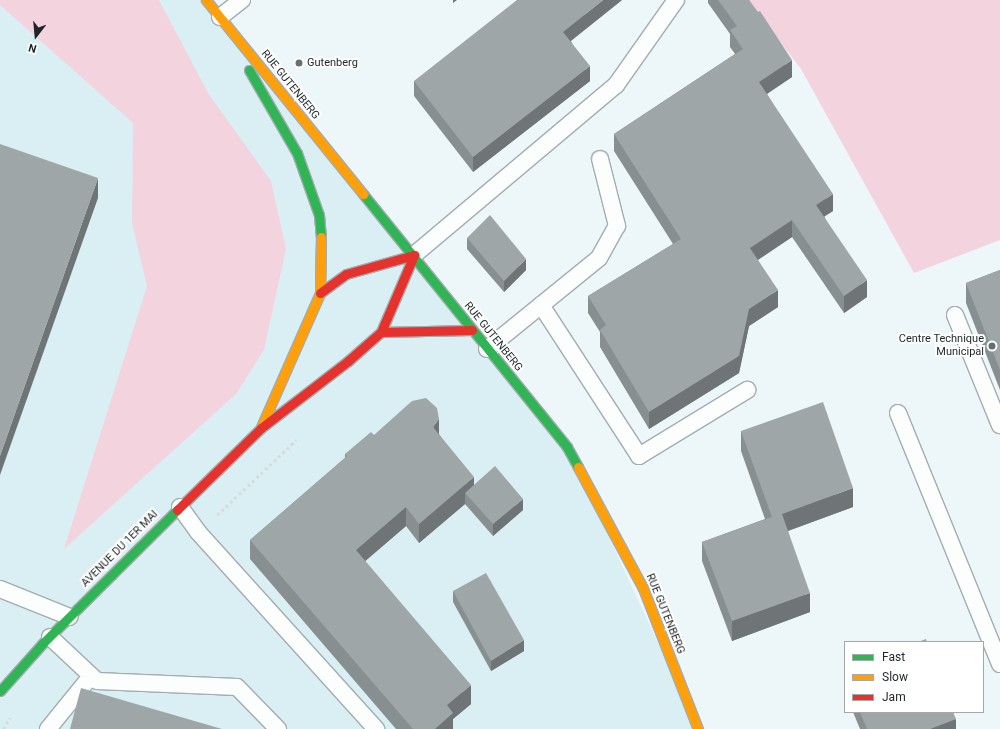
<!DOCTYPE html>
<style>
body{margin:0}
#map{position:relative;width:1000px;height:729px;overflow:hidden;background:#edf6f9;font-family:Roboto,sans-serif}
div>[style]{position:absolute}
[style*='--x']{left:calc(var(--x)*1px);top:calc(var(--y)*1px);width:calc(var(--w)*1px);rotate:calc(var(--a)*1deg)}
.built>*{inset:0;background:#d9eff4}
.green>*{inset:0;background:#f3d4de}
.path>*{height:2.5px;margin-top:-1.25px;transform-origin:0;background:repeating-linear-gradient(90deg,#d8dbdc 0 3px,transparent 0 6px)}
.roads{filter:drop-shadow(1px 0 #a4acaf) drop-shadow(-1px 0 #a4acaf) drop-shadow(0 1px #a4acaf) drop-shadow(0 -1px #a4acaf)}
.lane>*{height:16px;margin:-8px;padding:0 8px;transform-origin:8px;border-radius:8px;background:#fcfefe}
.fast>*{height:9px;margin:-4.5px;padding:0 4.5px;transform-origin:4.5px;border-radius:4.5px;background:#30b455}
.slow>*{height:9px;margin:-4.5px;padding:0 4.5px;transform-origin:4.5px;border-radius:4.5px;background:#ff9f0a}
.jam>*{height:9px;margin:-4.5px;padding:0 4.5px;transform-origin:4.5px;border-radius:4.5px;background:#e5322d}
.wall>*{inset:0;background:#888f90}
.shaded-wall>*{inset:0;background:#6f7476}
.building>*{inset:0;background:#9ea6a8}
.dots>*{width:11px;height:11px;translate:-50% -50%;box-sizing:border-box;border:2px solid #fff;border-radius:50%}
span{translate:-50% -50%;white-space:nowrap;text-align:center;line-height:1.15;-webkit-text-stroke:4px #fff;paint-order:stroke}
.poi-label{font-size:11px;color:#1d2527}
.left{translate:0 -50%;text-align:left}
.right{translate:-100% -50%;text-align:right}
.street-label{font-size:11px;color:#1d2527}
.legend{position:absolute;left:844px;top:641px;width:140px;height:72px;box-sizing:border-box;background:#fff;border:1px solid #a5a8a9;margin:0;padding:5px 7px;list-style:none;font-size:12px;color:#1d2527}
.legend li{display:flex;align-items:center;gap:8px;height:20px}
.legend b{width:20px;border:1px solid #a5a8a9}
.north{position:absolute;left:16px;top:16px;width:40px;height:40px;-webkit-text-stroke:3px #fff;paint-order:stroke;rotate:196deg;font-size:11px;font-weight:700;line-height:16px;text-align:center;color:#1d2527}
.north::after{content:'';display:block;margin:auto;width:14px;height:18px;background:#1d2527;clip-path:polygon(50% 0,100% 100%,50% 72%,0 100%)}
</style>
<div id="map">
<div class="built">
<i style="clip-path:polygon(0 0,206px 0,567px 447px,698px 729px,0 729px)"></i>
</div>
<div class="green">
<i style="clip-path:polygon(0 0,159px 0,208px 93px,271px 181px,286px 249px,264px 350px,236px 394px,64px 549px,147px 286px,132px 223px,133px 123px,0 5px)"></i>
<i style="clip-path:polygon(748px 0,1000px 0,1000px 240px,914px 273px,801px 69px)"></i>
</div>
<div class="path">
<i style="--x:217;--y:515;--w:109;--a:-43.5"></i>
<i style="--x:3;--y:729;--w:13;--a:-58"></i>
</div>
<div class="roads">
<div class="lane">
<i style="--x:220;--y:17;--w:28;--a:-38"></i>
<i style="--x:414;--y:255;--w:264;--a:-40.1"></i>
<i style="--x:616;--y:85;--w:104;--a:-54.8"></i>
<i style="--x:541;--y:305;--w:180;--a:57"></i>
<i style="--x:639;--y:456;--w:127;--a:-31.4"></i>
<i style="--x:955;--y:315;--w:119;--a:67.8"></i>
<i style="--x:487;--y:349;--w:144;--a:-39.1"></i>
<i style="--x:599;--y:258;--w:37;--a:-61"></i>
<i style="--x:617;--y:226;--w:69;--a:-104.2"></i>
<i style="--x:898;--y:413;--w:271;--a:67.9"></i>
<i style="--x:180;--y:507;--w:31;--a:54"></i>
<i style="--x:198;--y:532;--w:266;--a:47.9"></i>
<i style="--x:0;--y:589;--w:75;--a:21.8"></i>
<i style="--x:50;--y:637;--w:64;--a:43.1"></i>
<i style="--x:97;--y:681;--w:140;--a:2.5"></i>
<i style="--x:237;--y:687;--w:59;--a:45.7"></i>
<i style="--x:48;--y:729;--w:68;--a:-50.9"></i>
</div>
<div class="fast">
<i style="--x:249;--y:70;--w:96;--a:60"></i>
<i style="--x:297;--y:153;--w:66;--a:70.5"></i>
<i style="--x:319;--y:215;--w:22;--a:85"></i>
<i style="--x:363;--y:194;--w:325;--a:51.1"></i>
<i style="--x:567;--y:447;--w:23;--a:61"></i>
<i style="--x:0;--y:691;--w:64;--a:-48.1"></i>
<i style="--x:43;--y:643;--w:189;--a:-44.8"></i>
</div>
<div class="slow">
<i style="--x:206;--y:0;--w:250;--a:51"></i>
<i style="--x:261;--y:427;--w:146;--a:-66.2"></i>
<i style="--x:320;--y:293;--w:56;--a:-89"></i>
<i style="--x:578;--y:467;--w:137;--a:61.8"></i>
<i style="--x:643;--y:588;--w:151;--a:68.7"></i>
</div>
<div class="jam">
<i style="--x:320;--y:293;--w:32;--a:-36"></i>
<i style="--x:346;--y:274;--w:71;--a:-15.6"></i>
<i style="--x:381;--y:332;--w:91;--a:-1.3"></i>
<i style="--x:177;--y:510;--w:117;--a:-44.3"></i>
<i style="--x:261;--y:428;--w:110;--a:-37.6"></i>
<i style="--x:348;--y:361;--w:44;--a:-41.3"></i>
<i style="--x:381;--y:332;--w:84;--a:-66.8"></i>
</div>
</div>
<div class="wall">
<i style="clip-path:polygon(622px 0,571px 41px,590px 81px,473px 172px,414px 96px,414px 81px)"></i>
<i style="clip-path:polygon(708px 0,749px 0,792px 77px,767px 94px,833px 211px,824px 216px,867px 297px,844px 313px,792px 237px,758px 260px,778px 307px,749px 326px,739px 373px,649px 429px,600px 347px,600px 332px,588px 313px,588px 296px,673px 244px,614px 151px,614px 134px,735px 54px,730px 47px,730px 34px,708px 3px)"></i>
<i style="clip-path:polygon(467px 238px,526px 270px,504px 292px,467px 249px)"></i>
<i style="clip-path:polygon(1000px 270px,1000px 390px,966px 303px,966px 283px)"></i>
<i style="clip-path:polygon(741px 431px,853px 507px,788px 531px,810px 612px,732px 641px,702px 561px,702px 542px,765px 519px,741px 451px)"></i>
<i style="clip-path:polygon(439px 434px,474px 485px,523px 510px,493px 536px,465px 504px,419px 543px,406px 526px,365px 561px,471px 704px,453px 719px,453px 729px,396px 729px,250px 559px,250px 540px,345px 458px,345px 454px,374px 435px)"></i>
<i style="clip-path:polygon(453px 591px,524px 651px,491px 671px,453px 602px)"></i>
<i style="clip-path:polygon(853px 712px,953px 712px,956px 729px,860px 729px)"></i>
</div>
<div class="shaded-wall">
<i style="clip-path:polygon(453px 0,457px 0,453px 3px)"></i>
<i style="clip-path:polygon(603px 0,622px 0,563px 47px,563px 32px)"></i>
<i style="clip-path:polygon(792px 60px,792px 77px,759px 99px,759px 82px)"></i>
<i style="clip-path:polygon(590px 66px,590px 81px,473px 172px,473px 157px)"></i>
<i style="clip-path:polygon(98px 178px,98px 198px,0 475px,0 456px)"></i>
<i style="clip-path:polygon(833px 194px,833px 211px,816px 222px,816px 205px)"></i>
<i style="clip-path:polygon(792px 220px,792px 237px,750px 265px,750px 248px)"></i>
<i style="clip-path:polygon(526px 259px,526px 270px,504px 292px,504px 281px)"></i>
<i style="clip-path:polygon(867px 280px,867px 297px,844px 313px,844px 296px)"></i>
<i style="clip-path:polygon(778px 290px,778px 307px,749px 326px,739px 373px,649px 429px,649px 412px,749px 309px)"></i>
<i style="clip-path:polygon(439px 419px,439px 438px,433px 427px)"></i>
<i style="clip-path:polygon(474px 477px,474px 496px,465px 493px,465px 504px,419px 543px,419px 524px)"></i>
<i style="clip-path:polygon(853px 488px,853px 507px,782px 533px,782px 514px)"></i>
<i style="clip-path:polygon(523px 499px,523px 510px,493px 536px,493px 524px)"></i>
<i style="clip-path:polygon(406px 507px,406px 526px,356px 569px,356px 550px)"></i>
<i style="clip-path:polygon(810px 593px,810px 612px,732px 641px,732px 621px)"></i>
<i style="clip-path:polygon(524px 640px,524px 651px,491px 671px,491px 661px)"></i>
<i style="clip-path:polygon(471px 685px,471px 704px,453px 719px,453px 729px,435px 729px,447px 705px)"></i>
<i style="clip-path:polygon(956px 719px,956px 729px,930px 729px)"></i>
</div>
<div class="building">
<i style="clip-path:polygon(517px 0,603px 0,563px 32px,590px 66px,473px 157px,414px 81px)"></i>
<i style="clip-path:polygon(718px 0,749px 0,758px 12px,760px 11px,792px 60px,759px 82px,833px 194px,816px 205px,867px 280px,844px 296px,792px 220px,750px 248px,778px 290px,749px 309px,739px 356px,649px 412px,600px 330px,606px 325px,588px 296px,681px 239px,614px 134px,743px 49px,730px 30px,737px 26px)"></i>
<i style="clip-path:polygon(0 144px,98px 178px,0 456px)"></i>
<i style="clip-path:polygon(490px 215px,526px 259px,504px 281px,467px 238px)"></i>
<i style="clip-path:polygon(1000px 270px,1000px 370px,966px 283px)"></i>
<i style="clip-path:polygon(426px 398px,437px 408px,439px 419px,433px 427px,474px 477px,419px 524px,406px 507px,356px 550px,471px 685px,447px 705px,453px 713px,435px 729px,413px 729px,250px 540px,347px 456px,345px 454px,371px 432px,374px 435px,412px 401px)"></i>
<i style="clip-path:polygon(823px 402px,853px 488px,782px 514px,810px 593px,732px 621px,702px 542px,772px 517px,741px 431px)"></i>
<i style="clip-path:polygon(495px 466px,523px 499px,493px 524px,465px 493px)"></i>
<i style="clip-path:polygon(486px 573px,524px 640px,491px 661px,453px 591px)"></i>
<i style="clip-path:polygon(926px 639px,927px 642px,918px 642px)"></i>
<i style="clip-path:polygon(81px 688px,222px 729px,70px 729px)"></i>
<i style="clip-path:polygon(860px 712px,953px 712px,956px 719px,930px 729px,867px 729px)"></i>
</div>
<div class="dots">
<i style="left:299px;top:63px;background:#666e70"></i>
<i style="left:992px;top:346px;background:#666e70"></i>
</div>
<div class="poi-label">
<span class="left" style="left:307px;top:63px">Gutenberg</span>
<span class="right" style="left:984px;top:346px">Centre Technique<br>Municipal</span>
</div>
<div class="street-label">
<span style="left:290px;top:85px;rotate:51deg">RUE GUTENBERG</span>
<span style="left:493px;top:337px;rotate:51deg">RUE GUTENBERG</span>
<span style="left:120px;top:549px;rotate:-45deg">AVENUE DU 1ER MAI</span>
<span style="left:665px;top:614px;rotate:68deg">RUE GUTENBERG</span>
</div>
<ul class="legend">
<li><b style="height:5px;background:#30b455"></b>Fast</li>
<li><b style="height:5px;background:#ff9f0a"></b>Slow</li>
<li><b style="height:5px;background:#e5322d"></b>Jam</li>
</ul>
<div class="north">N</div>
</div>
